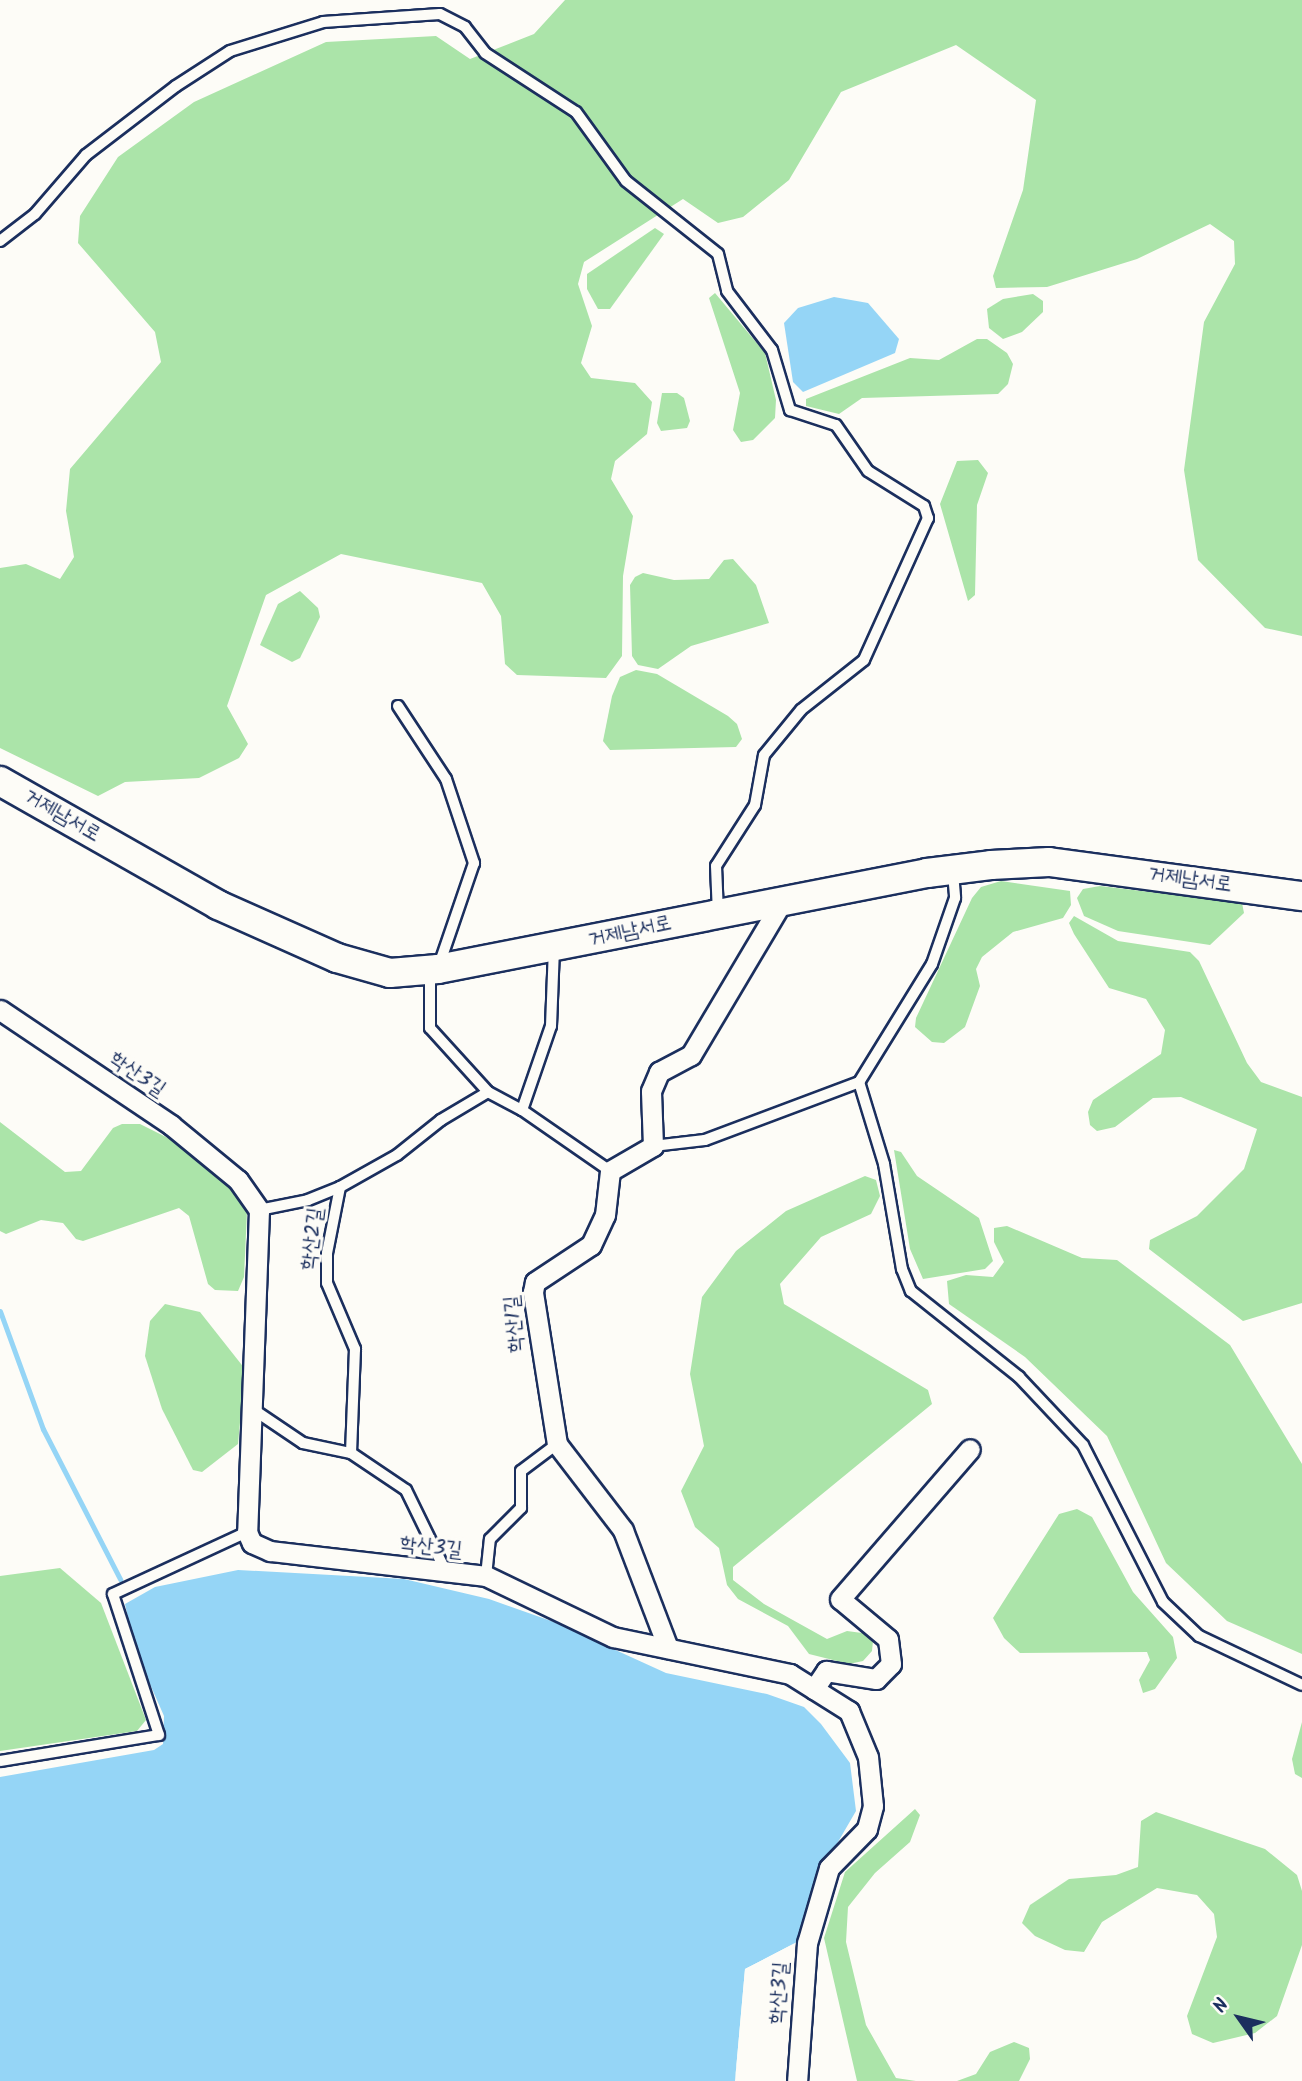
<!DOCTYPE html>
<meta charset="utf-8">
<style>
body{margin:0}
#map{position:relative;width:1302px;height:2081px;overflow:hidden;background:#fdfcf7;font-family:Kalam,"Poor Story",sans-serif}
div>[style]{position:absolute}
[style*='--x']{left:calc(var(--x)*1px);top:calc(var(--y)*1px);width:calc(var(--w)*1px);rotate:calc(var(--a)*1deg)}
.green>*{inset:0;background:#abe4a9}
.water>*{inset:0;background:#95d5f6}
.pier>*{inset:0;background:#fdfcf7}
.stream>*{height:5px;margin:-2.5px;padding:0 2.5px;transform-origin:2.5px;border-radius:2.5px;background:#95d5f6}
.roads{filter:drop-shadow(2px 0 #1b2f5e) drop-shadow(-2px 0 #1b2f5e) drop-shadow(0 2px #1b2f5e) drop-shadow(0 -2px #1b2f5e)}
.service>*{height:10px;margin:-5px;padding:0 5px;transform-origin:5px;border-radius:5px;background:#fdfcf7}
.minor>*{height:19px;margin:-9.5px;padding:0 9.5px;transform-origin:9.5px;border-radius:9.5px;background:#fdfcf7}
.secondary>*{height:28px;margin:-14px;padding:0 14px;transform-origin:14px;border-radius:14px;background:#fdfcf7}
span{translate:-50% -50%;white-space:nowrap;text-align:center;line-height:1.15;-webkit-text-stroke:6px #fdfcf7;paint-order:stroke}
.street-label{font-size:21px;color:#1b2f5e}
.north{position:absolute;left:1204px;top:1983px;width:70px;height:70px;-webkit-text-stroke:5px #fdfcf7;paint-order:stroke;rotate:304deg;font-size:19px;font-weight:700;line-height:28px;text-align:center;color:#1b2f5e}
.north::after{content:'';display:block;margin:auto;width:24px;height:32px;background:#1b2f5e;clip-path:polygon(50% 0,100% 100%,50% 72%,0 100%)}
</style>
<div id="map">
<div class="green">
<i style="clip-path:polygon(565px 0,1302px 0,1302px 636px,1265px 628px,1198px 560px,1184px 470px,1204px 322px,1235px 264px,1234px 241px,1210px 224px,1137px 259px,1047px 287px,996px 288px,993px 276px,1023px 190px,1036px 100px,956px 45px,841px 92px,789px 180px,743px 217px,718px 223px,683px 199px,584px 262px,578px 284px,592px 326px,581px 363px,591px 378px,635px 383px,652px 402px,647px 434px,615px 461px,611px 479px,633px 516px,623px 576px,622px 656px,606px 678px,517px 675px,505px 664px,501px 616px,482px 583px,341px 554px,266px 595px,227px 706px,248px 744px,239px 758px,199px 778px,125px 782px,98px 796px,0 748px,0 568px,26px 564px,60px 579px,74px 557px,66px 511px,70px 469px,161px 362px,155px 332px,78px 243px,80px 216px,118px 157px,194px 102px,326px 42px,436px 36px,470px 59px,534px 34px)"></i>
<i style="clip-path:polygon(655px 228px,664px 234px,610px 309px,598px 309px,587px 289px,587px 274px)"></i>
<i style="clip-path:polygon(715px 293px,765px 353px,776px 400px,775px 418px,753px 440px,741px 442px,733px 430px,740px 393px,709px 298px)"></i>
<i style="clip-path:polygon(1033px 294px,1043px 301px,1043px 312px,1022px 332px,1003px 339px,989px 328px,987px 309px,1003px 299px)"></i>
<i style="clip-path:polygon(977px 339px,987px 339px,1007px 353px,1013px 364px,1008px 384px,998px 394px,862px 398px,839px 414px,806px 406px,806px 399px,910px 358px,939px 360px)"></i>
<i style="clip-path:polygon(662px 393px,677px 393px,684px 398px,690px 421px,687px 428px,661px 431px,657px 423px)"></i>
<i style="clip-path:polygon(978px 460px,988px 473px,977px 505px,975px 595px,968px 601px,940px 504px,957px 461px)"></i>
<i style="clip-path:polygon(733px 559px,756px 585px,769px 623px,691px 646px,658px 669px,638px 665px,632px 656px,630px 585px,635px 577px,643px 573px,674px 580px,709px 579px,724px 560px)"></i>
<i style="clip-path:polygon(300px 591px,318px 608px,320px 617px,300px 658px,292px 662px,260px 645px,278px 604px)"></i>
<i style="clip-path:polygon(636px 670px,657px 674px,728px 716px,737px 724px,742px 739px,736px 747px,610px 750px,603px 741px,612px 696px,620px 677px)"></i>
<i style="clip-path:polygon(1001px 881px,1070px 891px,1071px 905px,1063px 918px,1013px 932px,982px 957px,976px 969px,980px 986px,965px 1027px,944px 1043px,932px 1042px,915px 1027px,916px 1018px,972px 898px,981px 887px)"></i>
<i style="clip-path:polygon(1100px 886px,1242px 903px,1244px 913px,1210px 945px,1118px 931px,1084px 916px,1077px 898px,1083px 889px)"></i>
<i style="clip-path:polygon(1074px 916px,1118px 941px,1190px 952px,1199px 961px,1247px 1063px,1261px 1082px,1302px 1097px,1302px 1303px,1243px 1321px,1149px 1249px,1150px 1240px,1197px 1216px,1244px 1169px,1257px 1129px,1181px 1097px,1153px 1098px,1115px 1127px,1097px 1131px,1090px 1125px,1088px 1112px,1093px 1100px,1161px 1054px,1165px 1030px,1146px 999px,1109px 988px,1074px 934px,1069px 923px)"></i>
<i style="clip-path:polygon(0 1122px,65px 1172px,81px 1171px,113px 1128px,122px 1124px,140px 1124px,170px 1139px,229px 1187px,247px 1212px,244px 1277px,238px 1291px,215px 1290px,208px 1284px,189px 1216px,179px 1208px,83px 1241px,76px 1239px,63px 1223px,41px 1220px,6px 1234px,0 1231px)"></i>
<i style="clip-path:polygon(894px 1150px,901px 1152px,917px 1176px,979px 1218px,993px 1261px,985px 1269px,923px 1279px,910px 1249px)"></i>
<i style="clip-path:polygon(865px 1176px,876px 1180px,880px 1196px,871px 1214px,821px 1237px,780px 1284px,784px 1304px,928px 1390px,932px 1404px,733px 1567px,733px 1580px,764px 1604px,827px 1639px,847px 1631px,862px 1633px,873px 1641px,872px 1651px,863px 1661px,849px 1664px,809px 1654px,788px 1626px,738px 1599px,727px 1585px,719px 1548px,695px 1527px,681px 1491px,704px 1446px,690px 1374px,702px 1297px,736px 1251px,786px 1211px)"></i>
<i style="clip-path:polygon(1007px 1226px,1082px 1258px,1117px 1260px,1230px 1345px,1302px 1464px,1302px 1654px,1227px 1621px,1166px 1563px,1107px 1436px,1025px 1357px,949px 1304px,947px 1281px,966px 1275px,993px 1277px,1004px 1262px,994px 1242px,994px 1228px)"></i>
<i style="clip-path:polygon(165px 1304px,200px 1312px,245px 1369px,238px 1444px,202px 1472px,193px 1470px,162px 1409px,145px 1356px,150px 1321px)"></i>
<i style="clip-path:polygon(1077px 1509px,1092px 1517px,1133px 1592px,1173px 1637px,1177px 1658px,1155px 1689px,1143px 1693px,1139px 1680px,1150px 1660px,1147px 1652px,1020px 1653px,1004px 1638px,993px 1618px,1059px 1514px)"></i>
<i style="clip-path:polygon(60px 1568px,101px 1603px,146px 1720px,137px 1731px,0 1751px,0 1576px)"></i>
<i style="clip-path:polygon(1302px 1722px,1302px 1778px,1295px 1774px,1292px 1759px)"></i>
<i style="clip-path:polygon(915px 1809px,920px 1815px,910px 1842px,875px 1873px,848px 1907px,846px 1942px,866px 2025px,896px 2078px,916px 2081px,857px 2081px,824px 1938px,845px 1872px)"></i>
<i style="clip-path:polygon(1156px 1812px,1265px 1849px,1297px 1875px,1302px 1891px,1302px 1945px,1277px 2016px,1255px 2033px,1213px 2043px,1192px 2034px,1187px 2016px,1217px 1937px,1214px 1914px,1197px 1895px,1157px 1888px,1102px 1922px,1084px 1952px,1065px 1950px,1035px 1936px,1022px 1923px,1030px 1905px,1069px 1879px,1116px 1875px,1138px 1867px,1141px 1821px)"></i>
<i style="clip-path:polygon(1014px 2042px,1029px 2048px,1030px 2059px,1019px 2081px,957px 2081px,976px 2074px,990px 2052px)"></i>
</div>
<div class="water">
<i style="clip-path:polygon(834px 297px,868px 303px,899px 339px,895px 353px,803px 392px,793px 382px,784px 323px,798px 308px)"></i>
<i style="clip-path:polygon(238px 1570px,404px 1579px,489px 1599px,554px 1622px,666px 1673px,767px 1694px,804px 1707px,821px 1724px,850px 1763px,856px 1811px,820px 1873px,797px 1942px,745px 1969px,735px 2081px,0 2081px,0 1777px,154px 1750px,163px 1744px,164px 1716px,135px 1650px,125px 1604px,155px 1587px)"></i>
</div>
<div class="pier">
<i style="clip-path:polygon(797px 1942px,748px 1972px,735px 2081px,745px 1969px)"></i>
</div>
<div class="stream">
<i style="--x:0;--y:1311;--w:126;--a:70"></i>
<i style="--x:43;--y:1429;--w:169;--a:62.8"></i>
</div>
<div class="roads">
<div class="service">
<i style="--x:0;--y:241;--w:44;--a:-37.6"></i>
<i style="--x:35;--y:214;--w:78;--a:-49.2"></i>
<i style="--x:86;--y:155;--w:113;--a:-37.5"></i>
<i style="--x:176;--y:86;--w:64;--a:-32.9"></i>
<i style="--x:230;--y:51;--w:97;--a:-17.3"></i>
<i style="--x:323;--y:22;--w:117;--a:-3.9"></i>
<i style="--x:440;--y:14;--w:28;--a:27"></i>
<i style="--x:465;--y:27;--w:33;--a:52"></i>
<i style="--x:485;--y:53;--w:108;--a:33"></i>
<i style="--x:576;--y:112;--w:85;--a:54.1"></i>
<i style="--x:626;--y:181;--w:117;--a:38.4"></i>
<i style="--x:718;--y:254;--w:38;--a:76"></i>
<i style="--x:727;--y:291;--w:74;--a:52.7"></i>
<i style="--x:772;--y:350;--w:63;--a:73.3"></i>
<i style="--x:790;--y:410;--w:48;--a:18.1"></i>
<i style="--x:836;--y:425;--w:56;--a:55.2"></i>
<i style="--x:868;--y:471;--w:66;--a:32"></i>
<i style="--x:924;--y:506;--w:13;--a:72"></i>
<i style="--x:928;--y:518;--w:156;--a:114.3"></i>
<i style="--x:864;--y:660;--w:80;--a:141.6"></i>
<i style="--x:801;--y:710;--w:58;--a:129.4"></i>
<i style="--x:764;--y:755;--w:51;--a:100.2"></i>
<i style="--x:755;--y:805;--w:72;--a:122.6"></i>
<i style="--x:716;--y:866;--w:47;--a:87.6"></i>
<i style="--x:398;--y:706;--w:87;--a:56.7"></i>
<i style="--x:446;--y:779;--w:89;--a:71.6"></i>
<i style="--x:474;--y:863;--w:108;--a:108.9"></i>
<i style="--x:953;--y:873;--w:25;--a:85"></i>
<i style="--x:955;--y:898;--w:70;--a:109.2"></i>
<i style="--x:932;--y:964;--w:139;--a:121.7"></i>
<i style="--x:859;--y:1082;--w:86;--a:73"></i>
<i style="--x:884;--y:1164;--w:107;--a:80.3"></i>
<i style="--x:902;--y:1269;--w:24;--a:68"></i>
<i style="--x:911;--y:1291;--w:138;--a:38.5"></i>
<i style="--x:1019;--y:1377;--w:93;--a:46.7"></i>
<i style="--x:1083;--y:1445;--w:176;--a:63"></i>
<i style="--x:1163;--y:1602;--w:50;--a:43.4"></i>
<i style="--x:1199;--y:1636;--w:114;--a:25.4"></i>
<i style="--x:430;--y:970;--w:58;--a:90"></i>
<i style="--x:430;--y:1028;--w:86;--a:47.8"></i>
<i style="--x:488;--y:1092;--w:55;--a:149.2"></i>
<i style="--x:441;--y:1120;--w:56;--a:141.5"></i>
<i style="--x:397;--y:1155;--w:65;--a:150.7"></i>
<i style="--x:340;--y:1187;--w:67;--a:101.1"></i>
<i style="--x:327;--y:1253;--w:30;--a:90"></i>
<i style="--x:327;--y:1283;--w:72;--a:67"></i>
<i style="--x:355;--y:1349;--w:104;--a:92.2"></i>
<i style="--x:351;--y:1453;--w:66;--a:33.9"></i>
<i style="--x:406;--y:1490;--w:91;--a:64"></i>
<i style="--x:488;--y:1092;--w:38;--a:28"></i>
<i style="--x:522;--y:1110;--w:107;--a:34.7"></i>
<i style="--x:522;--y:1110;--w:89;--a:-71"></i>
<i style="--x:551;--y:1026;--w:78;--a:-87.8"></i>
<i style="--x:653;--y:1146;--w:52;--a:-6.6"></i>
<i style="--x:705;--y:1140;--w:165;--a:-20.6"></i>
<i style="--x:259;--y:1210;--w:50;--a:-11.5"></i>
<i style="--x:308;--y:1200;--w:35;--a:-22"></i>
<i style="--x:254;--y:1410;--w:59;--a:34"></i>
<i style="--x:303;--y:1443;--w:49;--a:11.8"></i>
<i style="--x:486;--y:1576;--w:37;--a:-84"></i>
<i style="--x:490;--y:1539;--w:44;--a:-45"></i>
<i style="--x:521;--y:1508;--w:37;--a:-90"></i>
<i style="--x:521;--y:1471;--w:45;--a:-36.9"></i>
<i style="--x:0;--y:1761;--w:161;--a:-9.3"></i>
<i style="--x:159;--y:1735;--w:148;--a:-108.1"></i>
<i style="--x:113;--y:1594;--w:148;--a:-24.8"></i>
</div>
<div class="minor">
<i style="--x:0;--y:1010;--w:206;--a:33.9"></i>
<i style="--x:171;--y:1125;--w:87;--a:39.4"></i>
<i style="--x:238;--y:1180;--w:37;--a:55"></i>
<i style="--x:259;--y:1210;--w:322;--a:92.1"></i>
<i style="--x:247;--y:1532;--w:12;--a:66"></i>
<i style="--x:252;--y:1543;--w:20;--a:24"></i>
<i style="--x:270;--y:1551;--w:217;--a:6.6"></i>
<i style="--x:486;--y:1576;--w:141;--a:25.7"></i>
<i style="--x:613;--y:1637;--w:181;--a:11.8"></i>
<i style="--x:790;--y:1674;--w:70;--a:32.1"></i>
<i style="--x:849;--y:1711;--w:50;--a:67.6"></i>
<i style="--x:868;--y:1757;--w:49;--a:84.2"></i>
<i style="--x:873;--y:1806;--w:24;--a:105"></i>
<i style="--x:867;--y:1829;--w:54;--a:134.3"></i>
<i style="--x:829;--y:1868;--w:78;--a:106.3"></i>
<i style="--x:807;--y:1943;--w:138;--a:94.1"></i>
<i style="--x:668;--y:1648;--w:126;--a:-110.9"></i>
<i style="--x:623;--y:1530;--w:108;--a:-127.5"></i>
<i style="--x:557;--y:1444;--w:154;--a:-99"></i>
<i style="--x:533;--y:1292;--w:10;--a:-79"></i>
<i style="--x:535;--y:1282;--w:67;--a:-33.5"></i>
<i style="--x:591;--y:1245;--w:33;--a:-65"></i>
<i style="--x:605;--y:1215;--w:44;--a:-83.5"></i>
<i style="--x:610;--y:1171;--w:50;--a:-30.2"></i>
<i style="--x:653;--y:1146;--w:55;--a:-92.1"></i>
<i style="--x:651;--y:1091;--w:21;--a:-67"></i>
<i style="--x:659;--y:1072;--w:36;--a:-28"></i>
<i style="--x:691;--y:1055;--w:180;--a:-59.3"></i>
<i style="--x:814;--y:1689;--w:22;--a:-56"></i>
<i style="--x:826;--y:1671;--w:51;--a:9.1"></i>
<i style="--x:876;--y:1679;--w:21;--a:-45"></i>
<i style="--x:891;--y:1664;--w:25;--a:-97"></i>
<i style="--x:888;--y:1639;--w:62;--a:-140.2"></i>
<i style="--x:840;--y:1599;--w:198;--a:-49.1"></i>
</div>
<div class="secondary">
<i style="--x:0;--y:781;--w:251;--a:29.6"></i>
<i style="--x:218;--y:905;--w:130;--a:24"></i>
<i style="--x:337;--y:958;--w:55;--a:15.8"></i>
<i style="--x:390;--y:973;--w:48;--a:-4.8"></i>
<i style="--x:438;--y:969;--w:498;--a:-11.1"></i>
<i style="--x:927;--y:873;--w:64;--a:-7.1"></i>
<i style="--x:991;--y:865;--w:58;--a:-3"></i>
<i style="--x:1049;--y:862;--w:255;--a:7.7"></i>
</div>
</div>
<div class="street-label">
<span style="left:62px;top:816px;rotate:30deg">거제남서로</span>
<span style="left:1190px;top:880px;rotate:8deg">거제남서로</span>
<span style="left:630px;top:932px;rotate:-12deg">거제남서로</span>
<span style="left:137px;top:1075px;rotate:34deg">학산3길</span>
<span style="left:313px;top:1239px;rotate:-83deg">학산2길</span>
<span style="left:515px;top:1324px;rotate:-95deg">학산1길</span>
<span style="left:431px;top:1548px;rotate:6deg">학산3길</span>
<span style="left:780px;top:1993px;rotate:-86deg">학산3길</span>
</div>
<div class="north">N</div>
</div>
